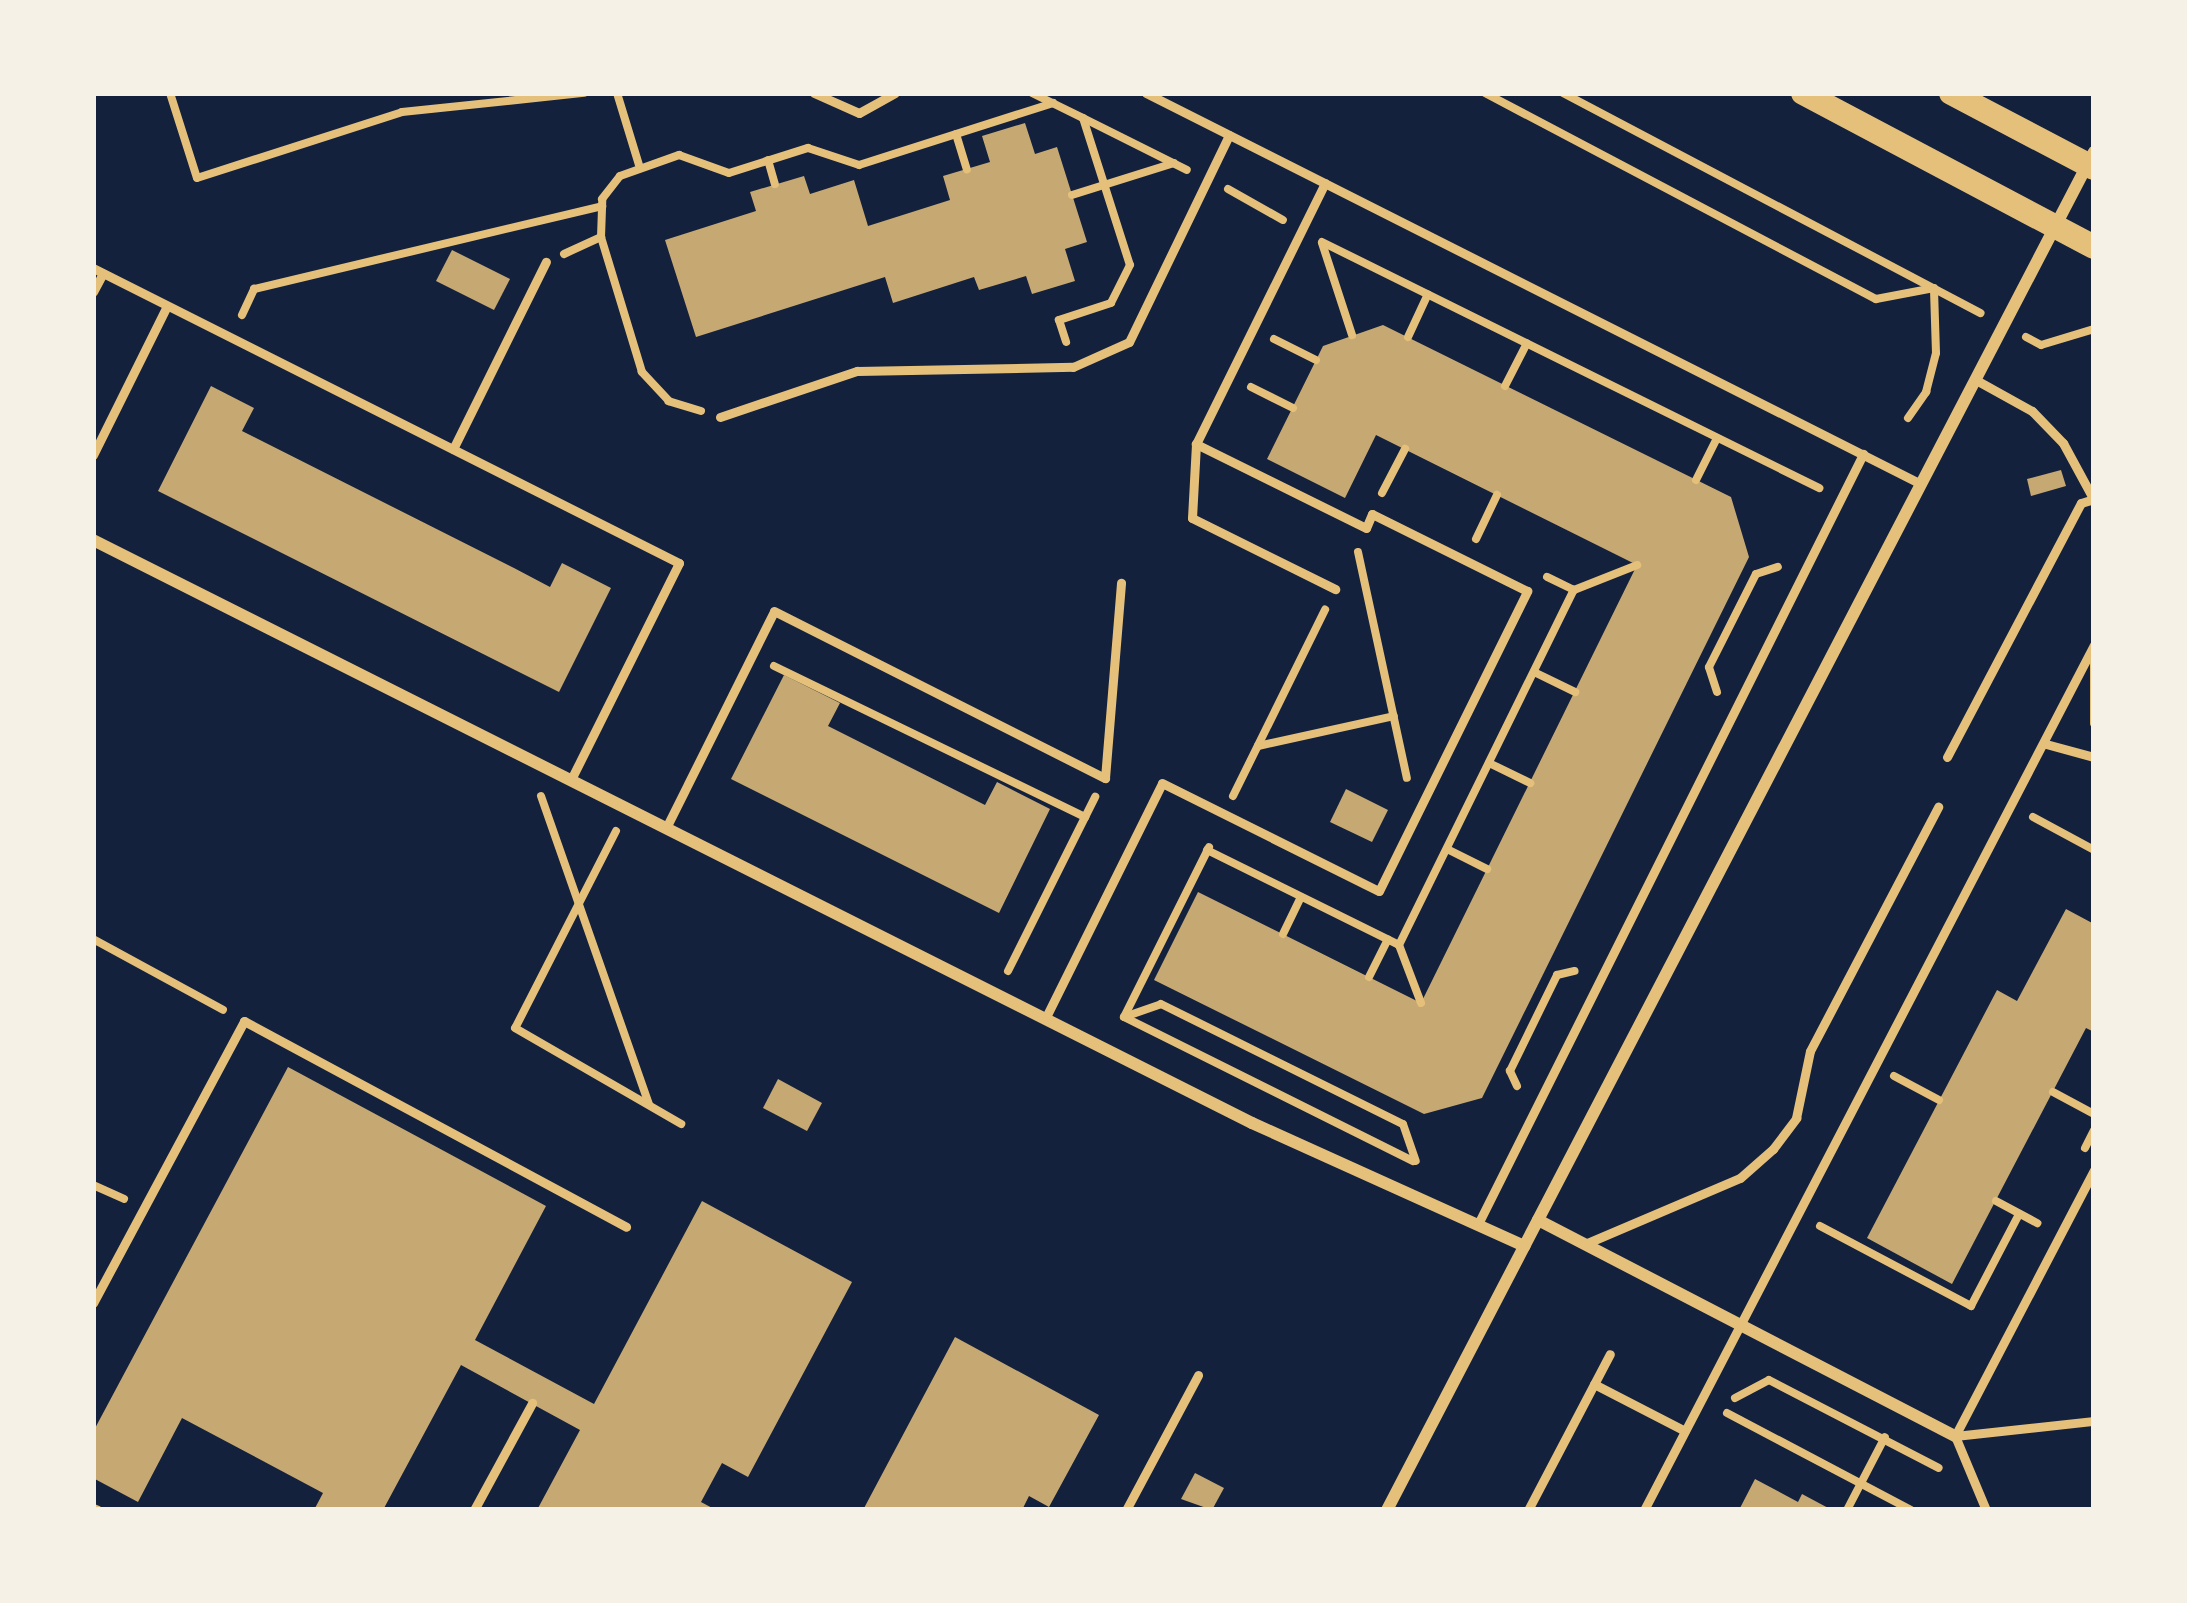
<!DOCTYPE html>
<style>
body{margin:0}
#map{position:relative;width:2187px;height:1603px;overflow:hidden;background:#14213d;font-family:"PT Sans Narrow",sans-serif}
div>[style]{position:absolute}
[style*='--x']{left:calc(var(--x)*1px);top:calc(var(--y)*1px);width:calc(var(--w)*1px);rotate:calc(var(--a)*1deg)}
.building>*{inset:0;background:#c6a872}
.path>*{height:8px;margin:-4px;padding:0 4px;transform-origin:4px;border-radius:4px;background:#e5c07b}
.service>*{height:9px;margin:-4.5px;padding:0 4.5px;transform-origin:4.5px;border-radius:4.5px;background:#e5c07b}
.minor>*{height:12px;margin:-6px;padding:0 6px;transform-origin:6px;border-radius:6px;background:#e5c07b}
.secondary>*{height:24px;margin:-12px;padding:0 12px;transform-origin:12px;border-radius:12px;background:#e5c07b}
span{translate:-50% -50%;white-space:nowrap;text-align:center;line-height:1.15;-webkit-text-stroke:9px #f6f1e7;paint-order:stroke}
.frame{position:absolute;inset:0;border:96px solid #f6f1e7;pointer-events:none}
</style>
<div id="map">
<div class="building">
<i style="clip-path:polygon(1025px 123px,1035px 154px,1057px 147px,1087px 242px,1065px 249px,1075px 281px,1032px 294px,1026px 276px,979px 290px,974px 277px,893px 303px,885px 277px,696px 337px,665px 240px,756px 211px,750px 192px,804px 176px,810px 194px,854px 180px,868px 226px,950px 200px,943px 176px,990px 162px,982px 136px)"></i>
<i style="clip-path:polygon(452px 250px,510px 279px,494px 310px,436px 281px)"></i>
<i style="clip-path:polygon(1383px 325px,1731px 497px,1749px 557px,1482px 1098px,1424px 1114px,1154px 980px,1198px 892px,1421px 1003px,1637px 565px,1376px 435px,1345px 498px,1267px 459px,1323px 346px)"></i>
<i style="clip-path:polygon(211px 386px,254px 408px,242px 431px,514px 568px,550px 587px,562px 563px,611px 588px,559px 692px,158px 491px)"></i>
<i style="clip-path:polygon(2061px 470px,2066px 486px,2031px 496px,2027px 479px)"></i>
<i style="clip-path:polygon(784px 675px,840px 703px,828px 726px,985px 805px,997px 782px,1050px 809px,999px 913px,731px 779px)"></i>
<i style="clip-path:polygon(1346px 789px,1388px 810px,1372px 842px,1330px 822px)"></i>
<i style="clip-path:polygon(2066px 909px,2094px 924px,2094px 1032px,2086px 1028px,1952px 1284px,1867px 1238px,1997px 990px,2017px 1001px)"></i>
<i style="clip-path:polygon(288px 1067px,546px 1206px,475px 1340px,594px 1404px,702px 1201px,852px 1282px,748px 1477px,722px 1463px,701px 1502px,716px 1510px,537px 1510px,580px 1430px,461px 1365px,383px 1510px,314px 1510px,323px 1493px,182px 1418px,138px 1502px,93px 1478px,93px 1432px)"></i>
<i style="clip-path:polygon(778px 1079px,822px 1103px,807px 1131px,763px 1108px)"></i>
<i style="clip-path:polygon(955px 1337px,1099px 1415px,1049px 1507px,1029px 1496px,1022px 1510px,863px 1510px)"></i>
<i style="clip-path:polygon(1195px 1473px,1224px 1488px,1212px 1510px,1181px 1499px)"></i>
<i style="clip-path:polygon(1755px 1479px,1798px 1502px,1802px 1494px,1832px 1510px,1739px 1510px)"></i>
</div>
<div class="path">
<i style="--x:170;--y:93;--w:89;--a:72.4"></i>
<i style="--x:197;--y:178;--w:215;--a:-17.8"></i>
<i style="--x:402;--y:112;--w:183;--a:-6"></i>
<i style="--x:617;--y:93;--w:75;--a:73"></i>
<i style="--x:1032;--y:93;--w:57;--a:26.1"></i>
<i style="--x:1083;--y:118;--w:154;--a:72.3"></i>
<i style="--x:1130;--y:265;--w:42;--a:116.6"></i>
<i style="--x:1111;--y:303;--w:55;--a:161.9"></i>
<i style="--x:1059;--y:320;--w:23;--a:72"></i>
<i style="--x:1485;--y:93;--w:442;--a:27.8"></i>
<i style="--x:1876;--y:299;--w:59;--a:-10.7"></i>
<i style="--x:1563;--y:93;--w:472;--a:27.8"></i>
<i style="--x:1083;--y:118;--w:116;--a:26.6"></i>
<i style="--x:956;--y:134;--w:37;--a:73"></i>
<i style="--x:768;--y:160;--w:25;--a:74"></i>
<i style="--x:1228;--y:189;--w:63;--a:29.4"></i>
<i style="--x:1072;--y:195;--w:107;--a:-17.4"></i>
<i style="--x:1322;--y:242;--w:555;--a:26.33"></i>
<i style="--x:1322;--y:243;--w:97;--a:71.9"></i>
<i style="--x:564;--y:254;--w:41;--a:-24.7"></i>
<i style="--x:242;--y:315;--w:29;--a:-65"></i>
<i style="--x:254;--y:289;--w:358;--a:-13.4"></i>
<i style="--x:1408;--y:337;--w:47;--a:-65.1"></i>
<i style="--x:2026;--y:337;--w:17;--a:28"></i>
<i style="--x:2041;--y:345;--w:55;--a:-16.8"></i>
<i style="--x:1274;--y:339;--w:47;--a:26.6"></i>
<i style="--x:1505;--y:386;--w:48;--a:-62.9"></i>
<i style="--x:1251;--y:387;--w:47;--a:26.6"></i>
<i style="--x:701;--y:411;--w:34;--a:-163"></i>
<i style="--x:669;--y:401;--w:40;--a:-133"></i>
<i style="--x:642;--y:372;--w:141;--a:-106.9"></i>
<i style="--x:601;--y:237;--w:38;--a:-88"></i>
<i style="--x:602;--y:199;--w:29;--a:-52"></i>
<i style="--x:620;--y:176;--w:63;--a:-19.6"></i>
<i style="--x:679;--y:155;--w:53;--a:19.8"></i>
<i style="--x:729;--y:173;--w:83;--a:-17.6"></i>
<i style="--x:808;--y:148;--w:54;--a:18.4"></i>
<i style="--x:859;--y:165;--w:204;--a:-17.7"></i>
<i style="--x:1908;--y:418;--w:32;--a:-55"></i>
<i style="--x:1926;--y:392;--w:40;--a:-75.6"></i>
<i style="--x:1936;--y:353;--w:63;--a:-91.8"></i>
<i style="--x:1696;--y:480;--w:47;--a:-63.4"></i>
<i style="--x:1382;--y:493;--w:50;--a:-62.4"></i>
<i style="--x:1476;--y:539;--w:49;--a:-64.5"></i>
<i style="--x:1358;--y:552;--w:231;--a:77.8"></i>
<i style="--x:1574;--y:590;--w:68;--a:-21.6"></i>
<i style="--x:774;--y:666;--w:346;--a:25.9"></i>
<i style="--x:1534;--y:672;--w:46;--a:26"></i>
<i style="--x:1717;--y:692;--w:26;--a:-108"></i>
<i style="--x:1709;--y:667;--w:104;--a:-63.2"></i>
<i style="--x:1756;--y:574;--w:23;--a:-18"></i>
<i style="--x:1258;--y:746;--w:139;--a:-12.4"></i>
<i style="--x:1489;--y:763;--w:46;--a:26"></i>
<i style="--x:541;--y:796;--w:326;--a:70.7"></i>
<i style="--x:1233;--y:796;--w:208;--a:-63.7"></i>
<i style="--x:2033;--y:817;--w:69;--a:28.4"></i>
<i style="--x:616;--y:831;--w:221;--a:117.1"></i>
<i style="--x:515;--y:1028;--w:192;--a:30"></i>
<i style="--x:1447;--y:849;--w:45;--a:26.6"></i>
<i style="--x:1207;--y:850;--w:214;--a:26.3"></i>
<i style="--x:1399;--y:945;--w:396;--a:-63.8"></i>
<i style="--x:1574;--y:590;--w:30;--a:-154"></i>
<i style="--x:1283;--y:934;--w:41;--a:-64.1"></i>
<i style="--x:93;--y:939;--w:148;--a:28.6"></i>
<i style="--x:1399;--y:945;--w:62;--a:69.2"></i>
<i style="--x:1008;--y:971;--w:195;--a:-63.4"></i>
<i style="--x:1369;--y:977;--w:42;--a:-63.4"></i>
<i style="--x:1124;--y:1017;--w:190;--a:-63.4"></i>
<i style="--x:1124;--y:1017;--w:323;--a:26.5"></i>
<i style="--x:1124;--y:1017;--w:39;--a:-19"></i>
<i style="--x:1161;--y:1004;--w:270;--a:26.4"></i>
<i style="--x:1403;--y:1124;--w:39;--a:71"></i>
<i style="--x:1894;--y:1076;--w:51;--a:28.1"></i>
<i style="--x:1517;--y:1086;--w:17;--a:-115"></i>
<i style="--x:1510;--y:1071;--w:107;--a:-63.9"></i>
<i style="--x:1557;--y:975;--w:18;--a:-13"></i>
<i style="--x:2053;--y:1092;--w:47;--a:28.2"></i>
<i style="--x:2085;--y:1148;--w:20;--a:-63"></i>
<i style="--x:93;--y:1185;--w:34;--a:24"></i>
<i style="--x:1996;--y:1201;--w:47;--a:28.2"></i>
<i style="--x:1820;--y:1226;--w:171;--a:27.9"></i>
<i style="--x:1971;--y:1306;--w:104;--a:-62.4"></i>
<i style="--x:1735;--y:1398;--w:38;--a:-28"></i>
<i style="--x:1769;--y:1380;--w:191;--a:27.4"></i>
<i style="--x:1727;--y:1413;--w:208;--a:27.8"></i>
<i style="--x:1847;--y:1510;--w:82;--a:-62.5"></i>
</div>
<div class="service">
<i style="--x:814;--y:93;--w:49;--a:24"></i>
<i style="--x:859;--y:113;--w:41;--a:-29.1"></i>
<i style="--x:1146;--y:93;--w:868;--a:26.77"></i>
<i style="--x:93;--y:268;--w:656;--a:26.72"></i>
<i style="--x:679;--y:563;--w:242;--a:116.5"></i>
<i style="--x:93;--y:292;--w:21;--a:-62"></i>
<i style="--x:1976;--y:380;--w:64;--a:29"></i>
<i style="--x:2032;--y:411;--w:45;--a:45.9"></i>
<i style="--x:2063;--y:443;--w:65;--a:61.5"></i>
<i style="--x:720;--y:417;--w:145;--a:-18.6"></i>
<i style="--x:857;--y:371;--w:216;--a:-1.1"></i>
<i style="--x:1073;--y:367;--w:61;--a:-24.1"></i>
<i style="--x:1129;--y:342;--w:230;--a:-64.2"></i>
<i style="--x:1196;--y:444;--w:74;--a:93.1"></i>
<i style="--x:1192;--y:518;--w:160;--a:26.4"></i>
<i style="--x:453;--y:449;--w:209;--a:-63.6"></i>
<i style="--x:93;--y:455;--w:166;--a:-63.6"></i>
<i style="--x:2094;--y:658;--w:65;--a:90"></i>
<i style="--x:2046;--y:744;--w:50;--a:15.2"></i>
<i style="--x:1947;--y:757;--w:287;--a:-62.2"></i>
<i style="--x:2081;--y:503;--w:14;--a:-17"></i>
<i style="--x:666;--y:828;--w:242;--a:-63.5"></i>
<i style="--x:774;--y:611;--w:371;--a:26.8"></i>
<i style="--x:1105;--y:778;--w:196;--a:-85.3"></i>
<i style="--x:1045;--y:1019;--w:263;--a:-63.6"></i>
<i style="--x:1162;--y:783;--w:242;--a:26.5"></i>
<i style="--x:1379;--y:891;--w:335;--a:-63.7"></i>
<i style="--x:1527;--y:591;--w:173;--a:-153.6"></i>
<i style="--x:1372;--y:514;--w:15;--a:113"></i>
<i style="--x:1366;--y:528;--w:190;--a:-153.7"></i>
<i style="--x:1196;--y:444;--w:291;--a:-63.7"></i>
<i style="--x:1479;--y:1222;--w:859;--a:-63.43"></i>
<i style="--x:1585;--y:1244;--w:168;--a:-23.1"></i>
<i style="--x:1740;--y:1178;--w:44;--a:-41.3"></i>
<i style="--x:1773;--y:1149;--w:39;--a:-53"></i>
<i style="--x:1796;--y:1118;--w:68;--a:-78.2"></i>
<i style="--x:1810;--y:1051;--w:276;--a:-62.3"></i>
<i style="--x:93;--y:1303;--w:320;--a:-61.8"></i>
<i style="--x:244;--y:1021;--w:434;--a:28.3"></i>
<i style="--x:1594;--y:1384;--w:102;--a:27.3"></i>
<i style="--x:1955;--y:1436;--w:300;--a:-62.4"></i>
<i style="--x:1955;--y:1436;--w:140;--a:-6.2"></i>
<i style="--x:1955;--y:1436;--w:80;--a:67.3"></i>
<i style="--x:93;--y:1508;--w:5;--a:22"></i>
<i style="--x:474;--y:1510;--w:122;--a:-61.5"></i>
<i style="--x:1126;--y:1510;--w:153;--a:-61.9"></i>
<i style="--x:1528;--y:1510;--w:176;--a:-62.3"></i>
<i style="--x:1644;--y:1510;--w:975;--a:-62.52"></i>
</div>
<div class="minor">
<i style="--x:93;--y:540;--w:1297;--a:26.7"></i>
<i style="--x:1252;--y:1123;--w:299;--a:24.3"></i>
<i style="--x:1538;--y:1220;--w:470;--a:27.4"></i>
<i style="--x:1387;--y:1510;--w:1531;--a:-62.5"></i>
</div>
<div class="secondary">
<i style="--x:1803;--y:93;--w:329;--a:27.9"></i>
<i style="--x:1951;--y:93;--w:161;--a:27.7"></i>
</div>
<div class="frame"></div>
</div>
